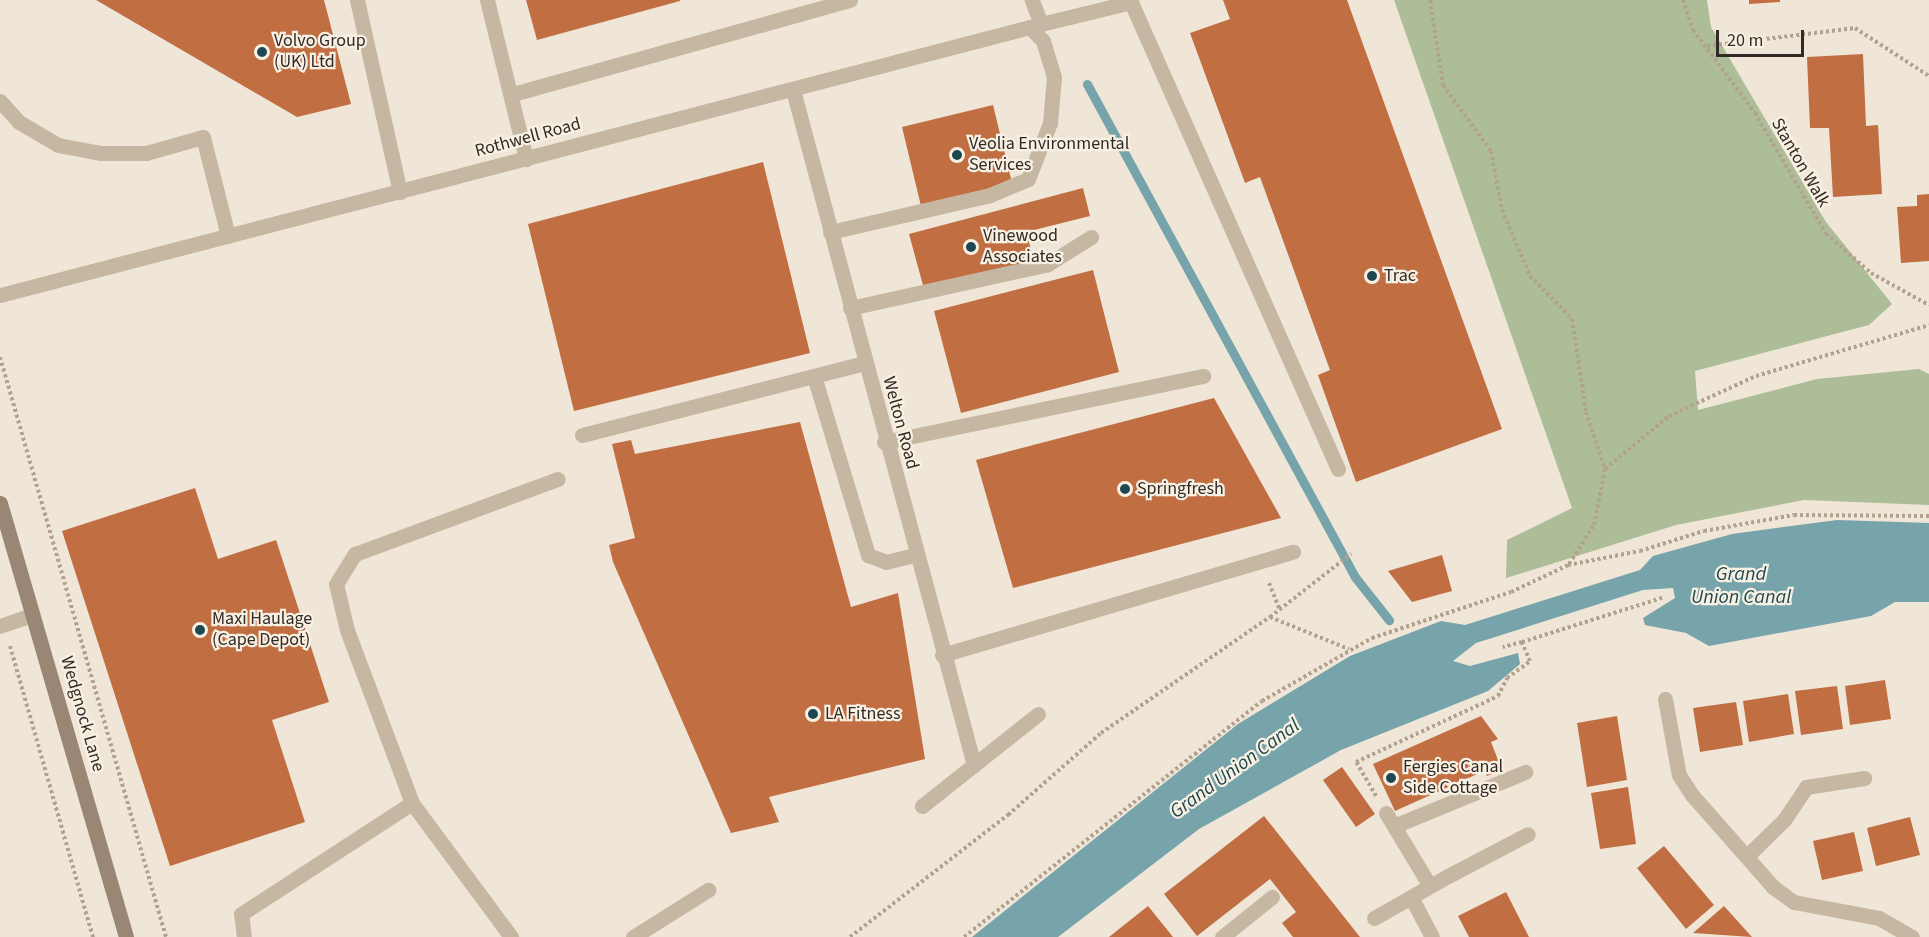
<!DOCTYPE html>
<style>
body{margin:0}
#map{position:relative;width:1929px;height:937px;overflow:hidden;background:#efe6d7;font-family:"Source Sans 3",sans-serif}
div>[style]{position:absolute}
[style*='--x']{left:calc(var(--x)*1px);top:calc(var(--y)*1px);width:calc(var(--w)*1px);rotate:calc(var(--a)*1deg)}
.green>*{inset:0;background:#adbd98}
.water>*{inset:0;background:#77a3ab}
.stream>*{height:9px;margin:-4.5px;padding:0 4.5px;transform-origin:4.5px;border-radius:4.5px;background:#77a3ab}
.building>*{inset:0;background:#c16e43}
.path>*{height:4px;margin-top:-2px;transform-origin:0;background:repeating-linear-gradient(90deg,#b2a18e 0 3px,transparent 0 6px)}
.lane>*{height:15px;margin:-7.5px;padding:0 7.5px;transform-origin:7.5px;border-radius:7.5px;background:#c6b7a3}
.street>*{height:15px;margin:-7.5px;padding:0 7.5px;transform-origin:7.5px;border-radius:7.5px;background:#c6b7a3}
.secondary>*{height:15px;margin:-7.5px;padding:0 7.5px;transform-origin:7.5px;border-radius:7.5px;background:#9a8675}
.dots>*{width:16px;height:16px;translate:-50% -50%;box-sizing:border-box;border:3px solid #f8f0e2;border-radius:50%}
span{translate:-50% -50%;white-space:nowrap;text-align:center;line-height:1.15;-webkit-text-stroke:4.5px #f8f0e2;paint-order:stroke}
.poi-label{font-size:18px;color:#322a25}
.left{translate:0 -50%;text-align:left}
.street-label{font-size:18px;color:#322a25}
.water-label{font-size:20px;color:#1d4851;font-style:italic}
.scale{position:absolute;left:1716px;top:30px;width:88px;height:27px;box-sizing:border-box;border:3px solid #322a25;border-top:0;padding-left:8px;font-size:18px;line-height:21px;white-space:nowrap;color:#322a25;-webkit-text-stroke:4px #f8f0e2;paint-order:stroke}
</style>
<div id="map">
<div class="green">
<i style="clip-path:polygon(1394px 0,1707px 0,1711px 27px,1826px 222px,1892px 304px,1869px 325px,1695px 371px,1698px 410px,1817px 379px,1919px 369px,1929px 374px,1929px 505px,1804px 500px,1676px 525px,1506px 578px,1507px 540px,1572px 508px)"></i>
</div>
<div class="water">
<i style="clip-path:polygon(1837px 520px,1929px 523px,1929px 602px,1895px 602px,1871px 616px,1709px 646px,1686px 633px,1645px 625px,1643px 618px,1675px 598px,1673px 588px,1643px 590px,1476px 643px,1453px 661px,1470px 666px,1518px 653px,1520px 664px,1488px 691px,1341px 750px,1199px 829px,1058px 937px,972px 937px,1238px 724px,1350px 656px,1441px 621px,1465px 625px,1640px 570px,1653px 556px,1732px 534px)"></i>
</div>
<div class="stream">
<i style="--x:1087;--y:84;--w:561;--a:61.47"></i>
<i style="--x:1355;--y:577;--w:55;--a:51.7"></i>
</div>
<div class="building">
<i style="clip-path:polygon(96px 0,324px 0,351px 104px,297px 117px)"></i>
<i style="clip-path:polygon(526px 0,680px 0,680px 1px,537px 40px)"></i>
<i style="clip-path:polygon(1223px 0,1347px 0,1502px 429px,1356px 482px,1318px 375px,1330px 370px,1260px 177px,1245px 183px,1190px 33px,1230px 19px)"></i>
<i style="clip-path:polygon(1749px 0,1780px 0,1780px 2px,1749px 4px)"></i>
<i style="clip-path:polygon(1863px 54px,1866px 126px,1878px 125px,1882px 194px,1833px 197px,1829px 128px,1810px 128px,1807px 57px)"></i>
<i style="clip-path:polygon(993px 105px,1012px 183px,921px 206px,902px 127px)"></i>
<i style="clip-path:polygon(763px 162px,810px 353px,574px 411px,528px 224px)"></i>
<i style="clip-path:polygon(1083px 188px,1090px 216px,1026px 232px,1034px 260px,924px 289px,909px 234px)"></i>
<i style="clip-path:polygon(1929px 194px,1929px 261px,1901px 263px,1897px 207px,1917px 206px,1917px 195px)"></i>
<i style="clip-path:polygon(1093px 270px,1119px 372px,961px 413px,934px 311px)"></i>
<i style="clip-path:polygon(1214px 398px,1281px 518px,1013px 588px,976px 460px)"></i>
<i style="clip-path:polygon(800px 422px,851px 607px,898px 593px,925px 759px,769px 797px,779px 822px,731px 833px,613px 562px,609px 545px,635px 538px,612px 444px,631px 440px,635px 454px)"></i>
<i style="clip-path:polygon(195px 488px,218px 559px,276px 540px,329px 702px,272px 720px,305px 822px,170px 866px,62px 531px)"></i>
<i style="clip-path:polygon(1442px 555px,1452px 591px,1412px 602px,1388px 571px)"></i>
<i style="clip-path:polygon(1885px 680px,1891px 719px,1850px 725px,1845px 686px)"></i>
<i style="clip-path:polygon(1837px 686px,1843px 729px,1801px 735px,1795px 691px)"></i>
<i style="clip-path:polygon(1788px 694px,1794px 734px,1749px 742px,1743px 701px)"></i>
<i style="clip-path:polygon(1736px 702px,1743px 745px,1700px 752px,1693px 708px)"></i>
<i style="clip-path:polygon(1481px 716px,1498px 739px,1491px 742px,1502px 770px,1487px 776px,1484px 771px,1395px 811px,1373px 764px)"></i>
<i style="clip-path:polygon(1617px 716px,1627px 780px,1587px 787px,1577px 723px)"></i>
<i style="clip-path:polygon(1342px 767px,1375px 814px,1356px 827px,1323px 780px)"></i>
<i style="clip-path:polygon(1628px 787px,1636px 844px,1600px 849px,1591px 793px)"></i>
<i style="clip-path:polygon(1264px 816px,1360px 937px,1293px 937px,1282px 923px,1296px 912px,1270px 879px,1197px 936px,1164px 894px)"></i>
<i style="clip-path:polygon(1910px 817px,1920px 855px,1876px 866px,1867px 828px)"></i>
<i style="clip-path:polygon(1854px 832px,1863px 871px,1822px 880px,1813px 841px)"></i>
<i style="clip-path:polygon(1664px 846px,1714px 905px,1686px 929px,1637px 868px)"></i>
<i style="clip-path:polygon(1506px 892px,1529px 937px,1469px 937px,1458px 916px)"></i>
<i style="clip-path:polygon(1148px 906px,1173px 937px,1109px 937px)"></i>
<i style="clip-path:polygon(1724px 906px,1752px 937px,1693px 933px)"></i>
</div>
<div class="path">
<i style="--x:1430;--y:0;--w:86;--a:81.3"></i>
<i style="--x:1443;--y:85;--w:82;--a:54"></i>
<i style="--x:1491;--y:151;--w:60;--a:79.4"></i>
<i style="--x:1502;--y:210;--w:72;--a:67"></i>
<i style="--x:1530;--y:276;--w:60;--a:45.7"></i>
<i style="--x:1572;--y:319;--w:94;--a:81.4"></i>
<i style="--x:1586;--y:412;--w:60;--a:71.6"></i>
<i style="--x:1683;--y:0;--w:32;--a:72"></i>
<i style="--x:1693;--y:30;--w:104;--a:53.2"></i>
<i style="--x:1755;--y:113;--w:140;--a:59.6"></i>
<i style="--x:1826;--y:234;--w:60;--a:40.9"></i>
<i style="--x:1871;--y:273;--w:66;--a:28.9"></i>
<i style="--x:1707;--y:46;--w:149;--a:-6.9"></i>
<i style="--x:1855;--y:28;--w:88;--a:33"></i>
<i style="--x:0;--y:357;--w:603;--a:74.03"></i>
<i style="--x:1569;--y:564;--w:46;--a:-57.3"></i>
<i style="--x:1594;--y:525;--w:57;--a:-78.9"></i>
<i style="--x:1605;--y:469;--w:83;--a:-39.6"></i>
<i style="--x:1669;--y:416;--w:96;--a:-24.7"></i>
<i style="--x:1756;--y:376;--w:180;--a:-16.4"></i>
<i style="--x:1269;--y:583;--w:29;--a:68"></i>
<i style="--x:1270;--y:617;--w:85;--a:22.1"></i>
<i style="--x:1522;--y:642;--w:150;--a:-17.5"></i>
<i style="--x:10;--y:646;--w:303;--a:74.1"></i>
<i style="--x:1376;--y:796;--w:39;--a:-120"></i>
<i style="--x:1356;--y:762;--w:157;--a:-24.9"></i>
<i style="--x:1498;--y:696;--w:20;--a:-63"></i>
<i style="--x:1507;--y:678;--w:29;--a:-36"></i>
<i style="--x:1530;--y:661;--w:21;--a:-113"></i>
<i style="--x:1522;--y:642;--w:20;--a:165"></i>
<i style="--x:850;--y:937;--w:200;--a:-37.7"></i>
<i style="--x:1008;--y:815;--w:124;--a:-41.4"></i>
<i style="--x:1101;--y:733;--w:205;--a:-34.5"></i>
<i style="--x:1270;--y:617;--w:103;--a:-37.9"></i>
<i style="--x:964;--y:937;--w:380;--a:-38.4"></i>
<i style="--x:1262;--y:701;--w:127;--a:-29.8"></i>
<i style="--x:1372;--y:638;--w:146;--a:-18.3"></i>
<i style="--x:1511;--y:592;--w:63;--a:-25.3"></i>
<i style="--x:1568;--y:565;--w:73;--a:-11"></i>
<i style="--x:1640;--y:551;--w:67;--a:-17.4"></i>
<i style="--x:1704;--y:531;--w:91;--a:-10.1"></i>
<i style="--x:1794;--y:515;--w:135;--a:0.4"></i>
</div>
<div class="lane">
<i style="--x:357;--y:0;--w:197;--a:77.4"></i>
<i style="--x:487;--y:0;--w:164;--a:76.2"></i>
<i style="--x:1130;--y:0;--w:513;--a:66.08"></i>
<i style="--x:1041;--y:24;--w:93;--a:-13.7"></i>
<i style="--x:513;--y:94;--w:350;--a:-15.6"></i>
<i style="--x:0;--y:101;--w:28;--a:48"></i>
<i style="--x:19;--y:122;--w:45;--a:30.5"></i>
<i style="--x:58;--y:145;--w:44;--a:10.5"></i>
<i style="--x:101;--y:153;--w:45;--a:0"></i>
<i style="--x:146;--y:153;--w:59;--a:-15.7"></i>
<i style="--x:203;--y:137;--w:102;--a:75.8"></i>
<i style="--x:830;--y:232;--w:164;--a:-13"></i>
<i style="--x:990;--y:195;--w:41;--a:-22.8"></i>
<i style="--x:1028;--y:179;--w:60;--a:-68.6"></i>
<i style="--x:1050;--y:123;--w:46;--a:-85"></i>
<i style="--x:1054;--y:77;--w:38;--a:-107"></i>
<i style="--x:1043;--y:41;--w:19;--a:-133"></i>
<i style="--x:850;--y:308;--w:203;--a:-12.5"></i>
<i style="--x:1048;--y:264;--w:51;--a:-32.1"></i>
<i style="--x:814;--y:376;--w:187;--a:73.2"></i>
<i style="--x:868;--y:555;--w:19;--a:21"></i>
<i style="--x:886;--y:562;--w:30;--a:-14"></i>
<i style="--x:582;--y:435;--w:291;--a:-14.3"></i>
<i style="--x:884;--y:442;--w:326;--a:-11.7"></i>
<i style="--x:0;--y:626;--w:34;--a:-19"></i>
<i style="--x:942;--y:655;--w:366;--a:-16.4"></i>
<i style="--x:1665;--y:699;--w:77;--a:79.6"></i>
<i style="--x:1679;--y:775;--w:24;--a:57"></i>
<i style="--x:412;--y:803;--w:167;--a:53.5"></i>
<i style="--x:1386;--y:813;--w:85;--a:58.9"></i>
<i style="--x:1784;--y:820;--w:40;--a:-56"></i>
<i style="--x:1806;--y:787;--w:59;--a:-8.8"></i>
<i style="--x:1394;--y:826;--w:142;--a:-22.4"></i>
<i style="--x:1448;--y:876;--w:90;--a:-27.7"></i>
<i style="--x:244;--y:937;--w:23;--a:-97"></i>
<i style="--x:241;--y:914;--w:204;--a:-33"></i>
<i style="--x:412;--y:803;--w:185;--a:-110.6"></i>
<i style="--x:347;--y:630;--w:47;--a:-103.4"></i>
<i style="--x:336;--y:584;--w:36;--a:-58"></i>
<i style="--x:355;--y:554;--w:216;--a:-20.3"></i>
<i style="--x:633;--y:937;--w:89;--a:-32.1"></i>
<i style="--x:1222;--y:937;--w:64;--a:-38.7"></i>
</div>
<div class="street">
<i style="--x:793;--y:90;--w:699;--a:74.99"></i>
<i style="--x:0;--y:295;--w:1076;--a:-14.59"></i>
<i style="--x:1041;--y:24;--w:26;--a:-111"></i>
<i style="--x:1692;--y:795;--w:123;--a:48.6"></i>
<i style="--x:1773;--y:887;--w:26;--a:36"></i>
<i style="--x:1794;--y:902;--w:86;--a:10.7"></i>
<i style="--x:1879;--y:918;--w:38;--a:30"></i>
<i style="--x:922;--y:806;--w:148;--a:-38.4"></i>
<i style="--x:1747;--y:856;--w:52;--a:-44.2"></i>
<i style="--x:1411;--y:897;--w:45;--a:62.3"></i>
<i style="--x:1374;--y:918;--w:85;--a:-29.6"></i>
</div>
<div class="secondary">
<i style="--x:0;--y:503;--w:452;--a:73.8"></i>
</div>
<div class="dots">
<i style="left:262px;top:52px;background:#1d4851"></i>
<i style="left:957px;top:155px;background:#1d4851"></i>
<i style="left:971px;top:247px;background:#1d4851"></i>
<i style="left:1372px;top:276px;background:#1d4851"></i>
<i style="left:1125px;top:489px;background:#1d4851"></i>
<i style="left:200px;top:630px;background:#1d4851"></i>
<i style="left:813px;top:714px;background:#1d4851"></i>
<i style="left:1391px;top:778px;background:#1d4851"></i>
</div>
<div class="poi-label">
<span class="left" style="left:274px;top:52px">Volvo Group<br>(UK) Ltd</span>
<span class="left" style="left:969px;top:155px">Veolia Environmental<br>Services</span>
<span class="left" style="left:983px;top:247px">Vinewood<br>Associates</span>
<span class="left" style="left:1384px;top:276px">Trac</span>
<span class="left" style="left:1137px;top:489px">Springfresh</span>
<span class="left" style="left:212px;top:630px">Maxi Haulage<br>(Cape Depot)</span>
<span class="left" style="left:825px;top:714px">LA Fitness</span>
<span class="left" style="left:1403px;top:778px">Fergies Canal<br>Side Cottage</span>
</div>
<div class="street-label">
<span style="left:528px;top:138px;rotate:-15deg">Rothwell Road</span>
<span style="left:1800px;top:163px;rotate:60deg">Stanton Walk</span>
<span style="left:900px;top:423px;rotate:75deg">Welton Road</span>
<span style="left:82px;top:714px;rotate:74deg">Wedgnock Lane</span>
</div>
<div class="water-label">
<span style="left:1741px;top:586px">Grand<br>Union Canal</span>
<span style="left:1235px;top:769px;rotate:-36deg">Grand Union Canal</span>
</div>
<div class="scale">20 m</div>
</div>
